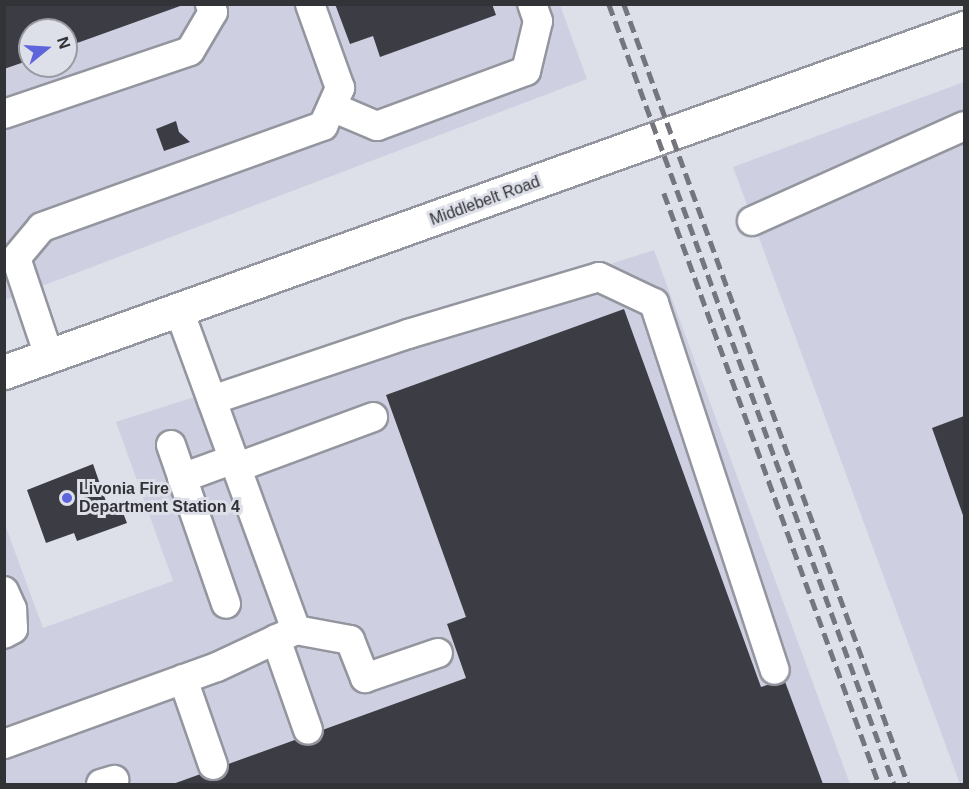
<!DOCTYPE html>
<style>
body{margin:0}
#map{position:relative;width:969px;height:789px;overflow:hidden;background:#dddfe9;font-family:Helvetica,sans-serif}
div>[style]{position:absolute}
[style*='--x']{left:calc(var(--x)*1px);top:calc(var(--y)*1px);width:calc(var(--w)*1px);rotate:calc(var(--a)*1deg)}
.built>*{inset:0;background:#ced0e1}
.building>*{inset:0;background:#3b3c44}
.roads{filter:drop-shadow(2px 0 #94969f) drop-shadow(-2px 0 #94969f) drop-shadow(0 2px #94969f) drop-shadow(0 -2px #94969f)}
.minor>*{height:28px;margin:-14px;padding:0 14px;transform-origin:14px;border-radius:14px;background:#fff}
.major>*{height:33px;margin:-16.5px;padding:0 16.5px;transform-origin:16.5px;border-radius:16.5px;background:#fff}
.rail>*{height:4.5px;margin-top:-2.25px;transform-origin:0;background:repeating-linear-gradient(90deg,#75767d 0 12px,transparent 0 18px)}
.dots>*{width:16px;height:16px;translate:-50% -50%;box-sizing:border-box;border:3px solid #dddfe9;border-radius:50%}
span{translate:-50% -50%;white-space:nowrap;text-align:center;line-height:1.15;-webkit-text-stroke:6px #dddfe9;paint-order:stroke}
.street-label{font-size:16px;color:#323337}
.poi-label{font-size:16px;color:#323337;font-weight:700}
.left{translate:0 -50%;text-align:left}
.frame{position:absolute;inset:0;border:6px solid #323337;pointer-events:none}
.north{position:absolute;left:18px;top:18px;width:60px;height:60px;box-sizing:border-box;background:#dddfe9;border:2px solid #999aa2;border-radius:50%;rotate:72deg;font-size:16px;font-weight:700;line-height:24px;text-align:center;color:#323337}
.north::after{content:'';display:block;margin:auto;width:21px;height:27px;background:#5e64dc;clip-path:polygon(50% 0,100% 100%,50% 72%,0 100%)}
</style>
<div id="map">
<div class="built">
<i style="clip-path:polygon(evenodd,5px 5px,560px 5px,587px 79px,5px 300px,5px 5px,30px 30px,66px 30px,66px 66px,30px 66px,30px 30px)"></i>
<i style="clip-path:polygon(964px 82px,964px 784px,960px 784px,733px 167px)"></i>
<i style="clip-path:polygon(654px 250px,850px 784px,5px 784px,4px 522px,43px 628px,173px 581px,116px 422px)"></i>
</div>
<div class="building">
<i style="clip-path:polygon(4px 4px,183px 4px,183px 5px,66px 47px,66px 30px,30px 30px,30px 60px,4px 69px)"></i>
<i style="clip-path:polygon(335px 4px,492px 4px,496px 15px,380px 57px,373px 36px,350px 44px)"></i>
<i style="clip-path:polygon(176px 121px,179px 132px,190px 142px,164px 151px,156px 129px)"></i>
<i style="clip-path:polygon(624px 309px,761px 687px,784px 679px,823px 784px,173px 784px,466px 678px,447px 624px,466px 617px,386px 395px)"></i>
<i style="clip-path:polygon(964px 416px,964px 518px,932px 428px)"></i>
<i style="clip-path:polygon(93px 464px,109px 510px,120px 505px,127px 523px,77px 541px,74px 533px,46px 543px,27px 490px)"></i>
</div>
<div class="roads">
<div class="minor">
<i style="--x:332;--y:107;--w:49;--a:22.9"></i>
<i style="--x:377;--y:126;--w:159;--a:-20.3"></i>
<i style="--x:526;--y:71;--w:51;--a:-76.5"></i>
<i style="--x:538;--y:21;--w:18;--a:-109"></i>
<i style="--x:4;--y:114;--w:196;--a:-18.7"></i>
<i style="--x:190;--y:51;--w:45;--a:-59.5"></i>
<i style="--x:213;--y:12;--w:9;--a:-111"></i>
<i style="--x:752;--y:221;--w:232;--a:-24.1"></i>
<i style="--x:49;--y:356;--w:103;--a:-108.6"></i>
<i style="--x:16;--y:258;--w:40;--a:-50"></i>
<i style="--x:42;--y:227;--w:299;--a:-19.8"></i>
<i style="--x:323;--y:126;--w:42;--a:-65.9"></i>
<i style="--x:340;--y:88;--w:89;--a:-109.7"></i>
<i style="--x:212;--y:400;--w:207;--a:-18.6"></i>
<i style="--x:408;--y:334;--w:199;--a:-16.6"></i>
<i style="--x:599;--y:277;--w:61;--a:25.3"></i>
<i style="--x:654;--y:303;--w:386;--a:71.8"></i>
<i style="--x:171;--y:445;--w:168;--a:70.9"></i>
<i style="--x:238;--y:467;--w:144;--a:-20.3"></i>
<i style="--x:182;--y:478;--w:55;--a:-20.1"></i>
<i style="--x:4;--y:591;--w:20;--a:66"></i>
<i style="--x:12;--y:609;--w:20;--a:87"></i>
<i style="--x:13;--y:629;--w:10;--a:151"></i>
<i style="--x:296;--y:630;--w:55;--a:10.5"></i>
<i style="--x:350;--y:640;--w:41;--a:68.5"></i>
<i style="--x:365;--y:678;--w:77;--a:-18.9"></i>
<i style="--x:276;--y:639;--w:96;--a:70.6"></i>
<i style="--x:183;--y:679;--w:91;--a:70.8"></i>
<i style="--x:4;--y:744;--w:226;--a:-19.9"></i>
<i style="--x:217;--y:667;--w:87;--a:-25.1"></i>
<i style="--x:296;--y:630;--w:341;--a:-110.1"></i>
<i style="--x:101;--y:784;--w:14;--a:-17"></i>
</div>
<div class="major">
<i style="--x:4;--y:372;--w:1020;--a:-19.71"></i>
</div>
</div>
<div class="rail">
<i style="--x:609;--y:4;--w:830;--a:69.93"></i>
<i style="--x:624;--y:4;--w:830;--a:69.99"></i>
<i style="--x:664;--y:193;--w:629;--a:70.01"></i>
</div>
<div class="dots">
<i style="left:67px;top:498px;background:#5e64dc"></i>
</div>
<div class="street-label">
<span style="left:485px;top:201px;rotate:-20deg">Middlebelt Road</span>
</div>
<div class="poi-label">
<span class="left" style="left:79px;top:498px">Livonia Fire<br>Department Station 4</span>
</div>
<div class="frame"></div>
<div class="north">N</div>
</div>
